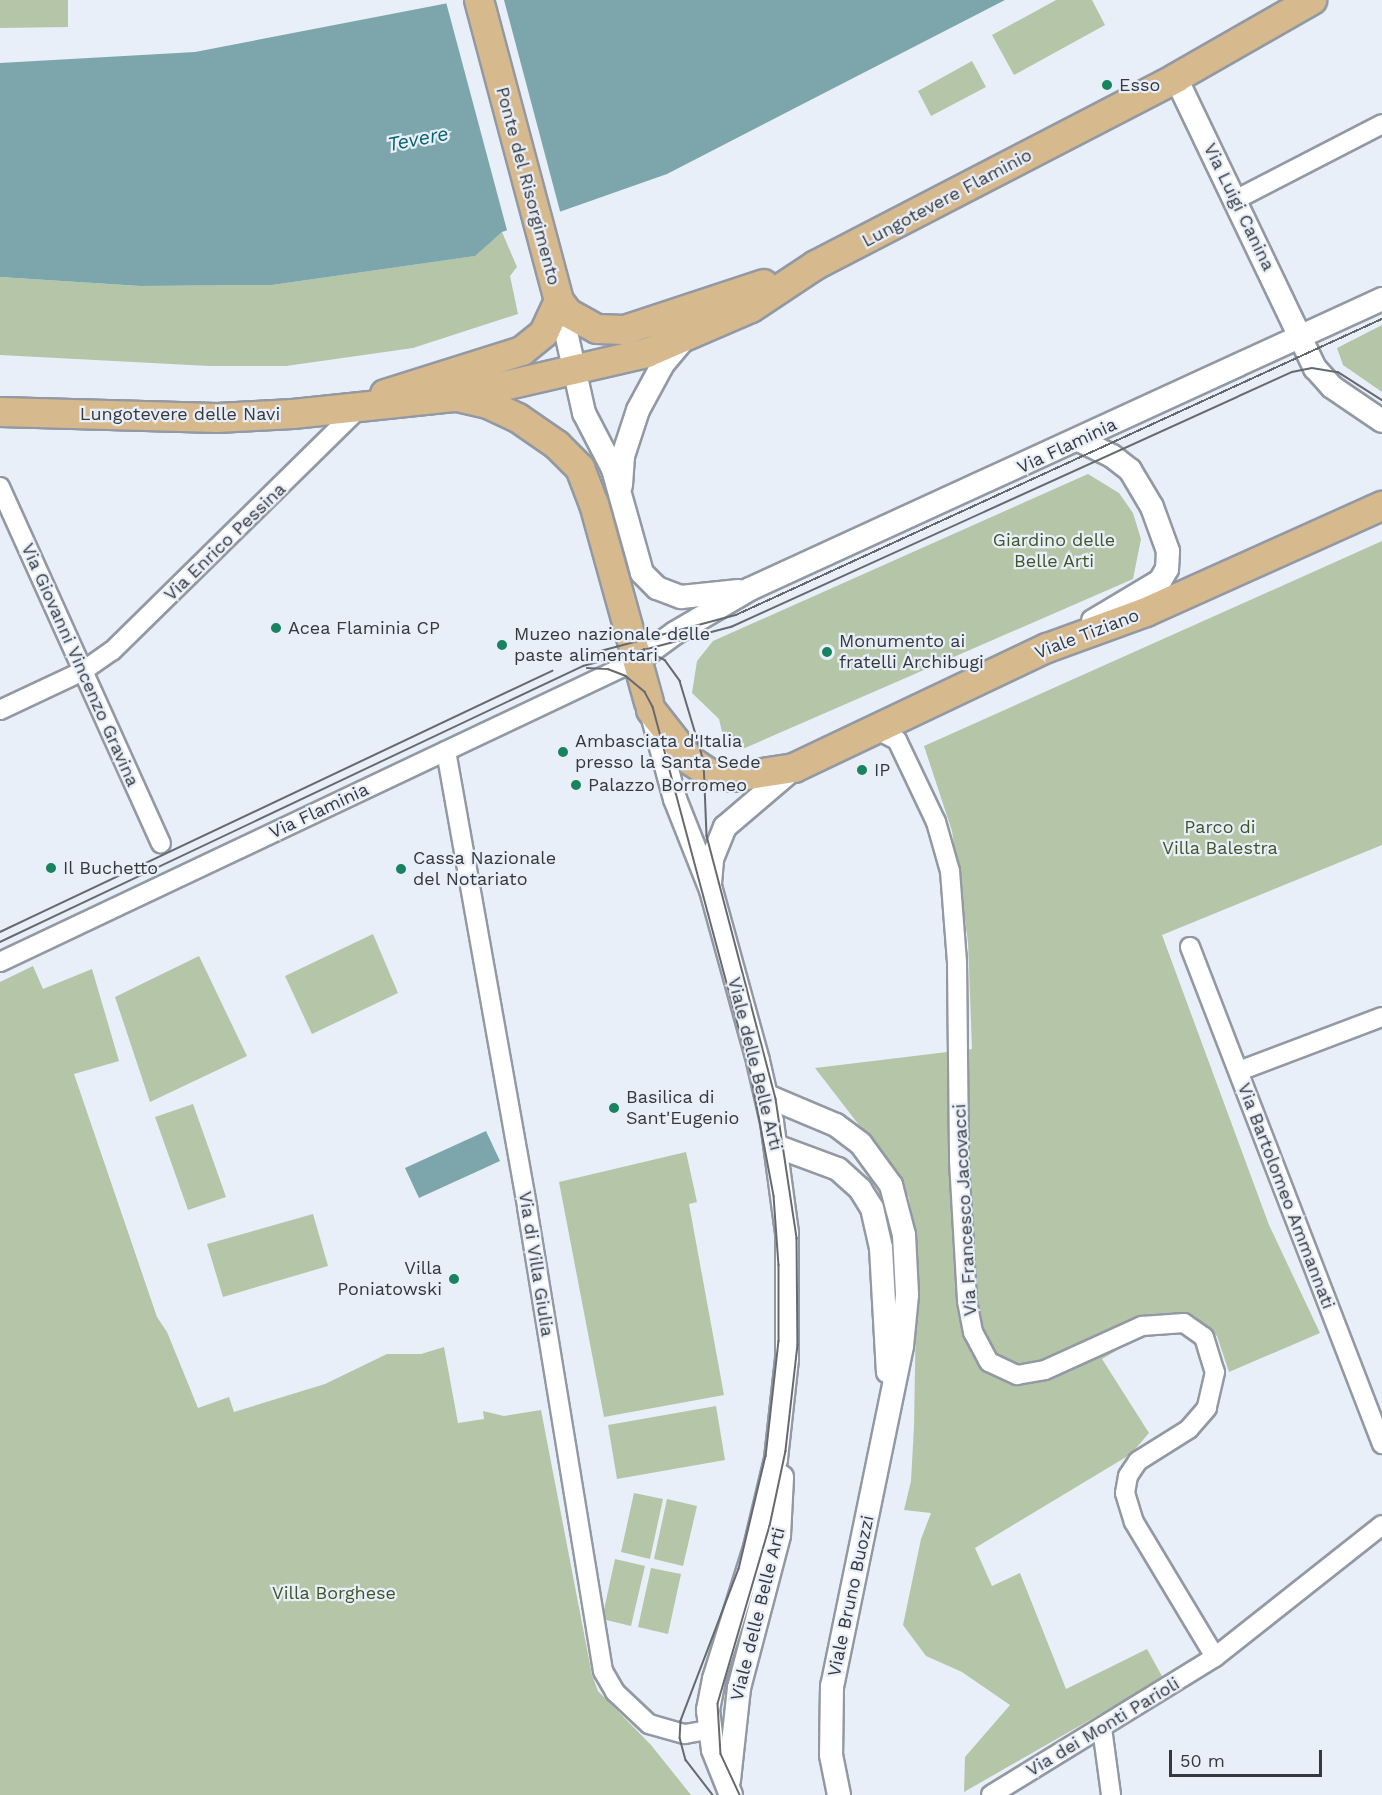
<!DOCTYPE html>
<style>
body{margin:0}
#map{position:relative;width:1382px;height:1795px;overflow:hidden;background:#e8eff9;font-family:"Work Sans",sans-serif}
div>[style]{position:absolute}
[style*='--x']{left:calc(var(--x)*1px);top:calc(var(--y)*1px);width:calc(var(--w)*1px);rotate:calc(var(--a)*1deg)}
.green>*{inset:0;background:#b5c5a8}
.water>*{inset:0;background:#7ca6ac}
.pier>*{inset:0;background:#e8eff9}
.roads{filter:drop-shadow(2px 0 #9399a3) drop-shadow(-2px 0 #9399a3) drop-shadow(0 2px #9399a3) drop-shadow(0 -2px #9399a3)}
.minor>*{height:18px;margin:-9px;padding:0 9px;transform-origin:9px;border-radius:9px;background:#fff}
.tertiary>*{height:22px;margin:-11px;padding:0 11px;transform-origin:11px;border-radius:11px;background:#fff}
.primary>*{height:28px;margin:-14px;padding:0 14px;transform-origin:14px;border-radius:14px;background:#d7b98e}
.tram>*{height:1.5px;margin:-0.75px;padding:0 0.75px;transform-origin:0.75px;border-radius:0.75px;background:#666a6f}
.dots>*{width:16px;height:16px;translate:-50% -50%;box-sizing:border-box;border:3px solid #e8eff9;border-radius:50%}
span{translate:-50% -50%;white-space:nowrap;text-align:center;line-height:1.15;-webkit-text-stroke:4.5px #e8eff9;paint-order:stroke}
.poi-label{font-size:18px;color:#35383c}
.left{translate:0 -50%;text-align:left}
.right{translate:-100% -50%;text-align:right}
.street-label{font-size:18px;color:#35383c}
.park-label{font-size:18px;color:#3d5527}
.water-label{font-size:20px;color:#07636c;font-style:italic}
.scale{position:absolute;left:1169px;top:1750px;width:153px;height:27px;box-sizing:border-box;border:3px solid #35383c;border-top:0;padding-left:8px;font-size:18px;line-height:21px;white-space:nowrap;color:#35383c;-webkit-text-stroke:4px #e8eff9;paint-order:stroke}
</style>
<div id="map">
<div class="green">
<i style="clip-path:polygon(0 0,68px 0,68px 27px,0 28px)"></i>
<i style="clip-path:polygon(1056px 0,1092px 0,1105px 25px,1014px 75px,992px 35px)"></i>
<i style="clip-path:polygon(972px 61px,986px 87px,931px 116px,918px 91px)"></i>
<i style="clip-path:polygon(502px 232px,517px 267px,510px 276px,518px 314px,413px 348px,286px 366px,209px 366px,0 355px,0 277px,140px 286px,272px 285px,474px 256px)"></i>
<i style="clip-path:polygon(1382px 325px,1382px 392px,1343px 365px,1337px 348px)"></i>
<i style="clip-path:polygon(1088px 474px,1119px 493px,1133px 513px,1141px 539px,1133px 579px,745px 748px,725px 745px,719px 719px,692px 693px,697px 661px,713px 641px)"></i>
<i style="clip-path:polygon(1382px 541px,1382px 845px,1162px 935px,1269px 1225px,1320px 1333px,1229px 1372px,1217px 1336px,1189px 1316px,1155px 1328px,1102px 1359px,1149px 1433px,1131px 1454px,975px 1548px,992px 1586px,1020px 1573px,1066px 1689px,1147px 1649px,1163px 1678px,964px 1792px,965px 1757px,1010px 1705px,962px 1672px,926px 1656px,903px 1625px,921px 1539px,931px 1513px,904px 1510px,911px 1481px,914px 1426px,917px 1254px,909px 1198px,896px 1173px,815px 1068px,972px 1049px,968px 942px,952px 831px,924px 746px)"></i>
<i style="clip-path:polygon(373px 934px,398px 993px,312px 1034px,285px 976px)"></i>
<i style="clip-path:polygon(199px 956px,247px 1056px,150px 1102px,115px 997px)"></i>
<i style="clip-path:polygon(33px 966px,43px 989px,92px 969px,119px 1061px,74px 1074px,157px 1317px,167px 1332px,198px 1408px,229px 1397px,234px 1412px,325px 1384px,387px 1354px,421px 1354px,444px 1347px,458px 1423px,484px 1419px,483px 1411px,504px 1416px,541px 1410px,592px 1675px,598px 1691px,651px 1745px,691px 1795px,0 1795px,0 982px)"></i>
<i style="clip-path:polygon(193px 1104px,226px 1197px,188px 1210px,155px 1117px)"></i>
<i style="clip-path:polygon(686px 1152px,697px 1202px,689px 1204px,724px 1395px,604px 1417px,559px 1182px)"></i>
<i style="clip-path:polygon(313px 1214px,328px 1266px,223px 1297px,207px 1244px)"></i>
<i style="clip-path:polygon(716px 1406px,725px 1460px,617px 1479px,608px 1425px)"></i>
<i style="clip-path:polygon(634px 1493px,663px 1499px,650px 1559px,621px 1552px)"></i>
<i style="clip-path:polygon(667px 1499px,697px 1506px,683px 1566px,654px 1559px)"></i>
<i style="clip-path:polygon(615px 1559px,645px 1566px,631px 1626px,602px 1619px)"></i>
<i style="clip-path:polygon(651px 1568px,681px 1574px,668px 1634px,638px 1627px)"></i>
</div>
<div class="water">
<i style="clip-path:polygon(464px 0,1005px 0,667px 174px,502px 232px,475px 256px,272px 285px,140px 286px,0 277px,0 63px,195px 52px)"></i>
<i style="clip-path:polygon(486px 1131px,500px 1161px,419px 1198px,405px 1168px)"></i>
</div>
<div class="pier">
<i style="clip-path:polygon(452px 0,504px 0,561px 215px,508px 234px,446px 2px)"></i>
</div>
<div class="roads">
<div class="minor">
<i style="--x:1237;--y:199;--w:163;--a:-27.3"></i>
<i style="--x:0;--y:487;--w:391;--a:65.7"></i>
<i style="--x:0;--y:710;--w:92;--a:-25.2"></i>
<i style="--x:83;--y:671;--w:35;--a:-35"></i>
<i style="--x:112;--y:651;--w:348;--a:-44.5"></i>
<i style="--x:873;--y:728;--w:27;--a:27"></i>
<i style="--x:897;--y:740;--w:91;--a:64.6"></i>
<i style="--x:936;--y:822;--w:51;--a:74.1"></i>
<i style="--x:950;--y:871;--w:91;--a:85.6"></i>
<i style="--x:957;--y:962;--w:199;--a:89.4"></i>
<i style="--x:959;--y:1161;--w:140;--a:86.7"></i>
<i style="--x:967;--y:1301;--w:32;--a:79"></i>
<i style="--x:973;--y:1332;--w:34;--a:62"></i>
<i style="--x:989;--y:1362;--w:31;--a:25"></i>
<i style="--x:1017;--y:1375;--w:28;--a:-10"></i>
<i style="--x:1045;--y:1370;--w:107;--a:-24.4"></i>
<i style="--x:1142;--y:1326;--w:42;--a:-4.1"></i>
<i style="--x:1184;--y:1323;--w:24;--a:35"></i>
<i style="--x:1204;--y:1337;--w:37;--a:73"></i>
<i style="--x:1215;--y:1372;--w:37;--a:103"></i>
<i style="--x:1207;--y:1408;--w:28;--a:131"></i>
<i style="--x:1189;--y:1429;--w:60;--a:147.9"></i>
<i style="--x:1138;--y:1461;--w:18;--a:124"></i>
<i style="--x:1128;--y:1476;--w:17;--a:100"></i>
<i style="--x:1125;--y:1493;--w:30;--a:73"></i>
<i style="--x:1134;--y:1522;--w:157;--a:59"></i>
<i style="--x:446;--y:751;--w:463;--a:79.9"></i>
<i style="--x:527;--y:1207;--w:470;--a:80.7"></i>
<i style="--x:603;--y:1671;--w:24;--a:60"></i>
<i style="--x:615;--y:1692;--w:47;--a:43.3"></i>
<i style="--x:649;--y:1724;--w:37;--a:16"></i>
<i style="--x:685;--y:1734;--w:23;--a:-10"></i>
<i style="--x:1190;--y:947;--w:533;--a:68.88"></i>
<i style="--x:0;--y:962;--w:706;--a:-25.33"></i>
<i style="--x:1239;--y:1071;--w:153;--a:-20.7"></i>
<i style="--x:1102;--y:1728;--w:68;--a:82.3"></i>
<i style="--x:991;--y:1795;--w:263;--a:-31.6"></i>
<i style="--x:1215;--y:1657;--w:213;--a:-38.3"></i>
</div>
<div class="tertiary">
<i style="--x:1176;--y:78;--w:322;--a:64.4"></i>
<i style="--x:1315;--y:368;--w:25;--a:48"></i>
<i style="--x:1332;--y:387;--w:60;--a:34.2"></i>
<i style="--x:559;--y:301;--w:115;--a:77.4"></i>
<i style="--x:584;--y:413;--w:63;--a:62.6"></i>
<i style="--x:613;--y:469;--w:108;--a:74.4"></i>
<i style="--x:642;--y:573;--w:21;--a:45"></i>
<i style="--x:657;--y:588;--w:26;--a:21"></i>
<i style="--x:681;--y:597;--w:58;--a:-5.9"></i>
<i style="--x:1079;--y:440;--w:37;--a:26"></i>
<i style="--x:1112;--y:456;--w:23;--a:38"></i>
<i style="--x:1130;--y:470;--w:43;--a:59.3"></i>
<i style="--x:1152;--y:507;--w:47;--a:70"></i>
<i style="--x:1168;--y:551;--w:18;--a:93"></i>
<i style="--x:1167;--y:569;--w:14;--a:120"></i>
<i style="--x:1160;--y:581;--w:78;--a:149.2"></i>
<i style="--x:621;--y:485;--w:29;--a:-86"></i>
<i style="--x:623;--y:456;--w:48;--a:-71.9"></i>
<i style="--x:638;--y:410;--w:52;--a:-61.5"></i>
<i style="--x:663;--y:364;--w:31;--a:-50"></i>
<i style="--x:638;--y:660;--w:46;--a:-36.1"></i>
<i style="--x:675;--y:633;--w:87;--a:-30.4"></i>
<i style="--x:750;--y:589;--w:695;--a:-24.65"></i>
<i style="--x:653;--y:718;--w:84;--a:74.8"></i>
<i style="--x:675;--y:799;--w:98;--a:68.4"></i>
<i style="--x:711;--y:890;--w:177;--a:74.6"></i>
<i style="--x:758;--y:1061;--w:63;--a:77.1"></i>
<i style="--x:772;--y:1122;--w:112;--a:82.3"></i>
<i style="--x:787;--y:1233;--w:126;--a:90"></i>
<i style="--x:787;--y:1359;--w:101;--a:96.3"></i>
<i style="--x:776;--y:1459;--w:91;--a:103.3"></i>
<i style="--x:755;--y:1548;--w:137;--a:107.4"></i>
<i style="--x:714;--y:1679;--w:32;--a:101"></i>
<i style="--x:708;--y:1710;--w:40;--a:82.9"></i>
<i style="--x:713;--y:1750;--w:48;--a:68.2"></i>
<i style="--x:710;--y:883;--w:24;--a:-85"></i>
<i style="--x:712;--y:859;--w:35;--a:-68"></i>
<i style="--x:725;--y:827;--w:91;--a:-40.5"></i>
<i style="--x:767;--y:1096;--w:75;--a:22.8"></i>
<i style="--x:836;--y:1125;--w:31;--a:37"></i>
<i style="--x:861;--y:1144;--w:51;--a:53.8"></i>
<i style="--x:891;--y:1185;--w:52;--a:75.4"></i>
<i style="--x:904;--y:1235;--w:60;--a:87.1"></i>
<i style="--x:907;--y:1295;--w:51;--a:95.6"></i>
<i style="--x:902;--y:1346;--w:347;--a:101.6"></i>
<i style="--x:832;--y:1686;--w:69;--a:90.8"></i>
<i style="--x:831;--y:1755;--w:41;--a:78.7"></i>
<i style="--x:776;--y:1146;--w:66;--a:20.4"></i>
<i style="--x:838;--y:1169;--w:30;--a:42"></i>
<i style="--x:860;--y:1189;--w:22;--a:58"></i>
<i style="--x:872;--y:1208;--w:41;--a:77.3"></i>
<i style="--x:881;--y:1248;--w:124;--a:86.8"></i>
<i style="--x:729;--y:1780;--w:93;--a:-83.8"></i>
<i style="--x:739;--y:1688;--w:158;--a:-75.3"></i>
<i style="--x:779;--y:1535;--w:58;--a:-87"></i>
</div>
<div class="primary">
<i style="--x:479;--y:0;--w:311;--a:75.1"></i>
<i style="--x:559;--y:301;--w:15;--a:53"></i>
<i style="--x:568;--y:313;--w:33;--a:29"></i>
<i style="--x:597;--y:329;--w:28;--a:2"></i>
<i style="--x:625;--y:330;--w:146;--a:-18.3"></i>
<i style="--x:385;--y:394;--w:144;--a:-17.4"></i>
<i style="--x:522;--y:351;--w:28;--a:-39"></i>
<i style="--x:544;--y:333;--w:35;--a:-65"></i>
<i style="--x:462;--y:398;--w:27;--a:13"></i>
<i style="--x:488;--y:404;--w:33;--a:25"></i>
<i style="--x:518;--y:418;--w:47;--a:34.7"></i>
<i style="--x:557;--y:445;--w:33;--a:45"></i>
<i style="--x:580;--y:468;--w:39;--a:69"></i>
<i style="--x:594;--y:504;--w:205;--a:74.5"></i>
<i style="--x:0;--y:412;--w:217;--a:1.6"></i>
<i style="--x:217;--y:418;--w:76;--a:-3"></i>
<i style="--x:293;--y:414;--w:164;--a:-6"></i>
<i style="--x:456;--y:397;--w:196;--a:-13"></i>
<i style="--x:647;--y:353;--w:113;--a:-23.4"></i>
<i style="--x:751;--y:308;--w:78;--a:-33.5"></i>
<i style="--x:816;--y:265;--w:406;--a:-27.4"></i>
<i style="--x:1176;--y:78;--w:157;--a:-29.8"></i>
<i style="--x:651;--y:710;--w:65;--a:51.9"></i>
<i style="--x:691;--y:761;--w:25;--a:34"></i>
<i style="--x:712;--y:775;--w:24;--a:5"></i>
<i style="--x:736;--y:777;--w:59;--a:-8.8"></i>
<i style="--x:794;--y:768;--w:280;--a:-25.4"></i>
<i style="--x:1047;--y:648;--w:105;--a:-20"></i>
<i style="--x:1146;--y:612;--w:259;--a:-24.2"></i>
</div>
</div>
<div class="tram">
<i style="--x:644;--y:649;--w:24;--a:28"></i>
<i style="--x:665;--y:660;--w:26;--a:54"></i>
<i style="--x:680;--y:681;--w:84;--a:73.3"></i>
<i style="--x:704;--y:761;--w:75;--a:87.7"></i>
<i style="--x:707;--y:836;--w:272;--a:75.3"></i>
<i style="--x:776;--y:1099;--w:141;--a:81.4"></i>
<i style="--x:797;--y:1238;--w:107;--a:89.5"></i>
<i style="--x:798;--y:1345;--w:107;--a:96.5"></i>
<i style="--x:786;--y:1451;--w:77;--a:102"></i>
<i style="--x:770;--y:1526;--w:185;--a:106.3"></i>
<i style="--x:718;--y:1704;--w:50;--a:86.6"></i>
<i style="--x:721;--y:1754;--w:45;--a:65.1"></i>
<i style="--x:597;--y:652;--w:144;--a:-14.9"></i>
<i style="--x:736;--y:615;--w:711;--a:-24.62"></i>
<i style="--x:587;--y:668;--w:21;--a:3"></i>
<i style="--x:608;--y:669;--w:19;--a:21"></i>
<i style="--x:626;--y:676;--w:25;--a:40"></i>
<i style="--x:645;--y:692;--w:17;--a:62"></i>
<i style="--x:653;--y:707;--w:380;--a:75"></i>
<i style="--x:751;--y:1074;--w:124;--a:79.3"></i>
<i style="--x:774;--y:1196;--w:69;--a:85.9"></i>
<i style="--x:779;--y:1265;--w:76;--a:90"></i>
<i style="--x:779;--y:1341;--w:116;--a:96.4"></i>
<i style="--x:766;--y:1456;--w:116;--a:103.4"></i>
<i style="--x:739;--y:1569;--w:163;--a:110.9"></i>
<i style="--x:681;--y:1721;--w:17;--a:93"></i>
<i style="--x:680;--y:1738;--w:23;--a:75"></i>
<i style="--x:686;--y:1760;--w:44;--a:52.4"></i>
<i style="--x:0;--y:932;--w:611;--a:-25.31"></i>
<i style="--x:0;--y:942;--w:645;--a:-25.33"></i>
<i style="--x:583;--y:666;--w:153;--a:-14.8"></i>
<i style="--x:731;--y:627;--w:616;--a:-24.44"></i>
<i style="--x:1292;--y:372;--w:20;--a:-11"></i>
<i style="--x:1312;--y:368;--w:26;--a:9"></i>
<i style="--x:1338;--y:372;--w:52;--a:32.5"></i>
</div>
<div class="dots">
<i style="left:1107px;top:85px;background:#19825e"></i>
<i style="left:276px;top:628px;background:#19825e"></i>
<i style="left:502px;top:645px;background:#19825e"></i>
<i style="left:827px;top:652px;background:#19825e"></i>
<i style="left:563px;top:752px;background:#19825e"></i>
<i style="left:862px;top:770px;background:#19825e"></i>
<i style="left:576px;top:785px;background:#19825e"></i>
<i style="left:51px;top:868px;background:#19825e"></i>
<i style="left:401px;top:869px;background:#19825e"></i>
<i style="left:614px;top:1108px;background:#19825e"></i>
<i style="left:454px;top:1279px;background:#19825e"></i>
</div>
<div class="poi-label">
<span class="left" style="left:1119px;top:85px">Esso</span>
<span class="left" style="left:288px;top:628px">Acea Flaminia CP</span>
<span class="left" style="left:514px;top:645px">Muzeo nazionale delle<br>paste alimentari</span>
<span class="left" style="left:839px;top:652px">Monumento ai<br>fratelli Archibugi</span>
<span class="left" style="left:575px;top:752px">Ambasciata d'Italia<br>presso la Santa Sede</span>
<span class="left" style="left:874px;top:770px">IP</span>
<span class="left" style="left:588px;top:785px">Palazzo Borromeo</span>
<span class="left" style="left:413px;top:869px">Cassa Nazionale<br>del Notariato</span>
<span class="left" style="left:63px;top:868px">Il Buchetto</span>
<span class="left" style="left:626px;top:1108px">Basilica di<br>Sant'Eugenio</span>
<span class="right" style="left:442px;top:1279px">Villa<br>Poniatowski</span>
</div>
<div class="street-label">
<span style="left:528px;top:186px;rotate:75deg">Ponte del Risorgimento</span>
<span style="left:947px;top:198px;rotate:-28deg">Lungotevere Flaminio</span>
<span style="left:1239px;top:207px;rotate:64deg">Via Luigi Canina</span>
<span style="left:180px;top:414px">Lungotevere delle Navi</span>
<span style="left:1067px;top:446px;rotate:-25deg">Via Flaminia</span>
<span style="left:225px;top:542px;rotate:-44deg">Via Enrico Pessina</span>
<span style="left:1087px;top:634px;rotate:-21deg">Viale Tiziano</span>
<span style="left:80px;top:665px;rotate:66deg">Via Giovanni Vincenzo Gravina</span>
<span style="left:319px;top:811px;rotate:-25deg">Via Flaminia</span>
<span style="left:755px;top:1064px;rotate:76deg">Viale delle Belle Arti</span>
<span style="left:1286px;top:1196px;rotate:69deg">Via Bartolomeo Ammannati</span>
<span style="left:965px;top:1210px;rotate:-93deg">Via Francesco Jacovacci</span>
<span style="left:536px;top:1264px;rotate:81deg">Via di Villa Giulia</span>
<span style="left:851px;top:1596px;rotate:-78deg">Viale Bruno Buozzi</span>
<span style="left:758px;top:1614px;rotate:-76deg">Viale delle Belle Arti</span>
<span style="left:1103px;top:1727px;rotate:-31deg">Via dei Monti Parioli</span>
</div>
<div class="park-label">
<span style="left:1054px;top:551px">Giardino delle<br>Belle Arti</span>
<span style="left:1220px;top:838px">Parco di<br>Villa Balestra</span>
<span style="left:334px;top:1593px">Villa Borghese</span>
</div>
<div class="water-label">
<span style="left:418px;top:139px;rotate:-11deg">Tevere</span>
</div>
<div class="scale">50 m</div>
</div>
